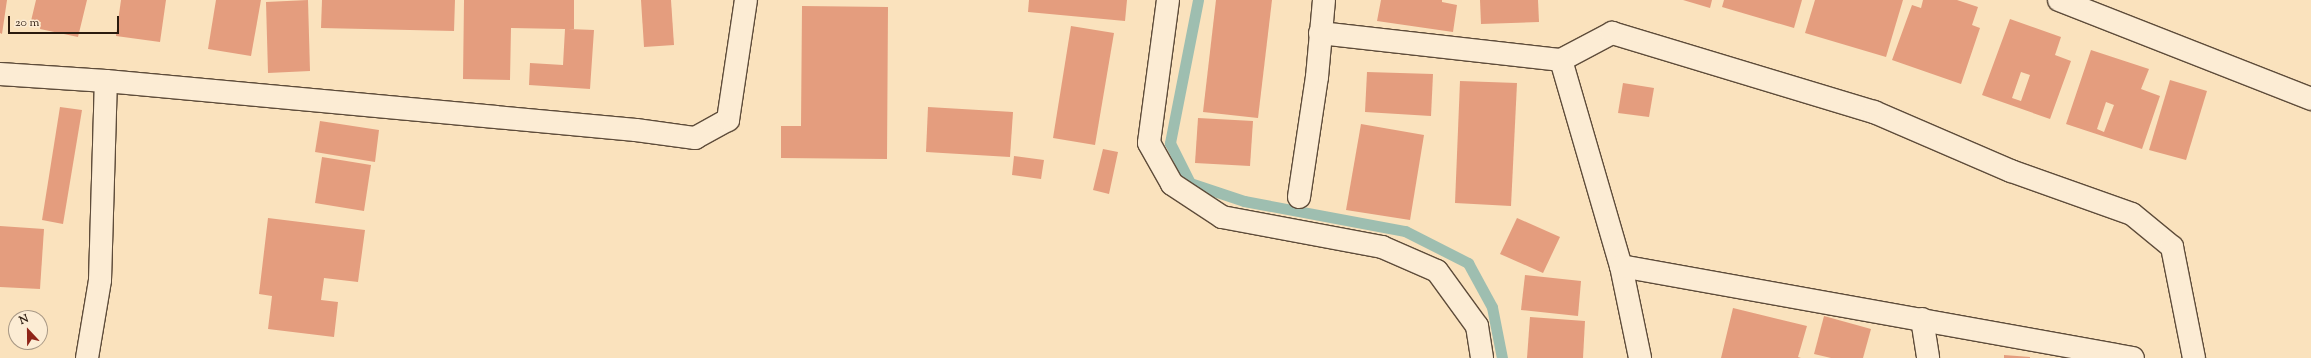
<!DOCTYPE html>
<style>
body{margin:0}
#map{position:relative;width:2311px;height:358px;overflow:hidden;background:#fae2bd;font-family:"Sorts Mill Goudy",serif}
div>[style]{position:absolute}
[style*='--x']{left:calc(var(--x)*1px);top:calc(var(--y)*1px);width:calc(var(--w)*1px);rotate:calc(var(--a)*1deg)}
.stream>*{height:11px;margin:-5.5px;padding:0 5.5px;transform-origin:5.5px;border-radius:5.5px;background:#9ebeb0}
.building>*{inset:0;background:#e49d7e}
.roads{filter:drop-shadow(1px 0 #5e4c3a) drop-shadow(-1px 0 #5e4c3a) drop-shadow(0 1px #5e4c3a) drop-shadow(0 -1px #5e4c3a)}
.minor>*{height:22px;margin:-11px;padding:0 11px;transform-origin:11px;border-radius:11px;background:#fcecd4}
.tertiary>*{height:22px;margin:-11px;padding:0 11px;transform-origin:11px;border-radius:11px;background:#fcecd4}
span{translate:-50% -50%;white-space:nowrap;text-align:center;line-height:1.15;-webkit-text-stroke:4px #fcecd4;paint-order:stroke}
.north{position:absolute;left:8px;top:310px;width:40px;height:40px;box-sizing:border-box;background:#fcecd4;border:1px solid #a89885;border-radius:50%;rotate:338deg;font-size:11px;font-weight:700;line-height:16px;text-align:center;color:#2a1a0e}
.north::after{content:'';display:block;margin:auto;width:14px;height:18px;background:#8f2418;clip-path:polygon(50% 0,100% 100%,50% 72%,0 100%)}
.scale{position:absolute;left:8px;top:16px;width:111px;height:18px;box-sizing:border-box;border:2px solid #2a1a0e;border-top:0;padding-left:5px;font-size:12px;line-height:14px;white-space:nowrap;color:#2a1a0e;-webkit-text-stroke:3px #fcecd4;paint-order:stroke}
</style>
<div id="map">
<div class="stream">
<i style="--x:1198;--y:0;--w:146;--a:101.1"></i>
<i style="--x:1170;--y:143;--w:45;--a:63.4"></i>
<i style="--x:1190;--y:183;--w:57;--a:18.4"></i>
<i style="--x:1244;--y:201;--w:164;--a:10.6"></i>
<i style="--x:1405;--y:231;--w:71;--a:26.9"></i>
<i style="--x:1468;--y:263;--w:50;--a:61.4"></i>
<i style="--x:1492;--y:307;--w:52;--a:78.9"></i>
</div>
<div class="building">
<i style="clip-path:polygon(0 0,7px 0,2px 34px,0 33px)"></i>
<i style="clip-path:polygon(36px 0,87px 0,78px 37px,40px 29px,41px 22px,31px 21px)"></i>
<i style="clip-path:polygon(121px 0,166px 0,160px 42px,116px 36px)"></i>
<i style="clip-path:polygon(216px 0,261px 0,251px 56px,208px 49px)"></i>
<i style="clip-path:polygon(308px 0,310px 71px,268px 73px,266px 2px)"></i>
<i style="clip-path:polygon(322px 0,455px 0,454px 31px,321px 28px)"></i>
<i style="clip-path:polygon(464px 0,574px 0,574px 29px,568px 29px,594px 30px,590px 89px,529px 85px,530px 63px,563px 65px,565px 29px,511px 28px,510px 80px,463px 79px)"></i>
<i style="clip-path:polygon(641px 0,671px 0,674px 45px,644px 47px)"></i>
<i style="clip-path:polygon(1029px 0,1127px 0,1125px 21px,1028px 12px)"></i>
<i style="clip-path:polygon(1216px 0,1272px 0,1258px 118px,1203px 112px)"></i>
<i style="clip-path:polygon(1381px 0,1442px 0,1442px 2px,1457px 5px,1453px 32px,1377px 21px)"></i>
<i style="clip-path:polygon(1480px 0,1538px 0,1539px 22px,1481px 24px)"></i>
<i style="clip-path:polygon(1683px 0,1712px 0,1710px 8px)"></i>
<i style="clip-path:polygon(1724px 0,1802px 0,1794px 28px,1722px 7px)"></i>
<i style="clip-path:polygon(1815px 0,1903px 0,1886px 57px,1805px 33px)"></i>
<i style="clip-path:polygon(1923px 0,1957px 0,1978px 7px,1972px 25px,1980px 28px,1961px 84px,1892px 60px,1912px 5px,1921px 8px)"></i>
<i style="clip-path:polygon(802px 6px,888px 7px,887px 159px,781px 158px,781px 126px,801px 126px)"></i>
<i style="clip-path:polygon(evenodd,2010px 19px,2061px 37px,2055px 55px,2071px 61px,2050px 119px,1982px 95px,2010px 19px,2021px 72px,2030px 75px,2021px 101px,2012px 98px,2021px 72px)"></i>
<i style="clip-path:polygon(1071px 26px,1114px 33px,1095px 145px,1053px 138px)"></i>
<i style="clip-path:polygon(evenodd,2091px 50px,2149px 69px,2141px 89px,2160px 96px,2142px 149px,2066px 124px,2091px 50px,2106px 102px,2114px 105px,2104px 132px,2097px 129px,2106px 102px)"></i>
<i style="clip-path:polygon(1367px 72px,1433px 74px,1431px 116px,1365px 112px)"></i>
<i style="clip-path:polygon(2170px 80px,2207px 91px,2186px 160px,2149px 150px)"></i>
<i style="clip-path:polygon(1460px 81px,1517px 83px,1511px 206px,1455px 203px)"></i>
<i style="clip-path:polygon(1623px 83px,1654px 88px,1649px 117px,1618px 113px)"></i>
<i style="clip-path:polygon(60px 107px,82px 110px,63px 224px,42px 220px)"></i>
<i style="clip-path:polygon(928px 107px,1013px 112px,1010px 157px,926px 152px)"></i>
<i style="clip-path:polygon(1198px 118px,1253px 121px,1250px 166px,1195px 163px)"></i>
<i style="clip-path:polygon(320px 121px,379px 130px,375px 162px,315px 152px)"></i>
<i style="clip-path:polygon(1361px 124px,1424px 135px,1410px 220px,1346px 210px)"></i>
<i style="clip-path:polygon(1103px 149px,1118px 152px,1109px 194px,1093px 190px)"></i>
<i style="clip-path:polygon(1014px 156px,1044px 160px,1041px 179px,1012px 175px)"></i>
<i style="clip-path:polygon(322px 157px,371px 165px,364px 211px,315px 203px)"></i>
<i style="clip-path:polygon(268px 218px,365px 230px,358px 282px,324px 278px,321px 300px,338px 302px,334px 337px,268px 329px,272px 296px,259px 294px)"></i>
<i style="clip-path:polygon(1517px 218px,1560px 237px,1543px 273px,1500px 254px)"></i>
<i style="clip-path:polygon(0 226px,44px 229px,40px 289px,0 287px)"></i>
<i style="clip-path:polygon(1525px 275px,1581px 281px,1578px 316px,1521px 310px)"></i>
<i style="clip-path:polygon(1733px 308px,1807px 326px,1798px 357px,1801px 358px,1721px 358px)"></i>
<i style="clip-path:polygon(1824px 316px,1871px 329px,1863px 358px,1831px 358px,1814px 354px)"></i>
<i style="clip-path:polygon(1530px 317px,1585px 321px,1583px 358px,1527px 358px)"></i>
<i style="clip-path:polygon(2004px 355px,2030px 357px,2030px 358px,2004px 358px)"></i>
</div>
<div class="roads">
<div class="minor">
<i style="--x:2059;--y:0;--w:271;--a:21.4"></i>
<i style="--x:1320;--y:33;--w:243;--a:6.4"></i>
<i style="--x:1561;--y:60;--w:58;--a:-27.9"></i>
<i style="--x:1612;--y:33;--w:274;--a:16.8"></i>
<i style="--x:1874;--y:112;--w:149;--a:23.3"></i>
<i style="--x:2011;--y:171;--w:128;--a:19.6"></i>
<i style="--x:2132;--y:214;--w:52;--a:39.5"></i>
<i style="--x:2172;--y:247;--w:113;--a:78.8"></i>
<i style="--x:1561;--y:60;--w:215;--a:73.8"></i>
<i style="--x:1621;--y:266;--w:94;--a:78.3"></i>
<i style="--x:0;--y:74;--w:106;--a:3.8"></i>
<i style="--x:106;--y:81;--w:532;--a:5.28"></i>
<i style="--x:636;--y:130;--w:60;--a:7.7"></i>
<i style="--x:695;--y:138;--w:38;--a:-29"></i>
<i style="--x:728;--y:120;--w:121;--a:-81.5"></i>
<i style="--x:1299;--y:197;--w:121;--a:-81.5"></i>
<i style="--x:1317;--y:77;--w:77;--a:-84.8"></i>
<i style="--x:1621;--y:266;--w:520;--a:10.19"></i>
<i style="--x:1922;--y:319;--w:39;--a:81"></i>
<i style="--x:87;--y:358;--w:79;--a:-80.5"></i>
<i style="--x:100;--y:280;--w:199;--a:-88.3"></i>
</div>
<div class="tertiary">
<i style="--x:1168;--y:0;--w:144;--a:97.6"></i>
<i style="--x:1149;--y:143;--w:47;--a:60.7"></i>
<i style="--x:1172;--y:184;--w:60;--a:33.4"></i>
<i style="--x:1222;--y:217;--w:163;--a:10.6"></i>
<i style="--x:1382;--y:247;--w:60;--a:23.6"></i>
<i style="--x:1437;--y:271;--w:68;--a:54"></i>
<i style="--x:1477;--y:326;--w:32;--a:81"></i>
</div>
</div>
<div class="north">N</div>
<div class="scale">20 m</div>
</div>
